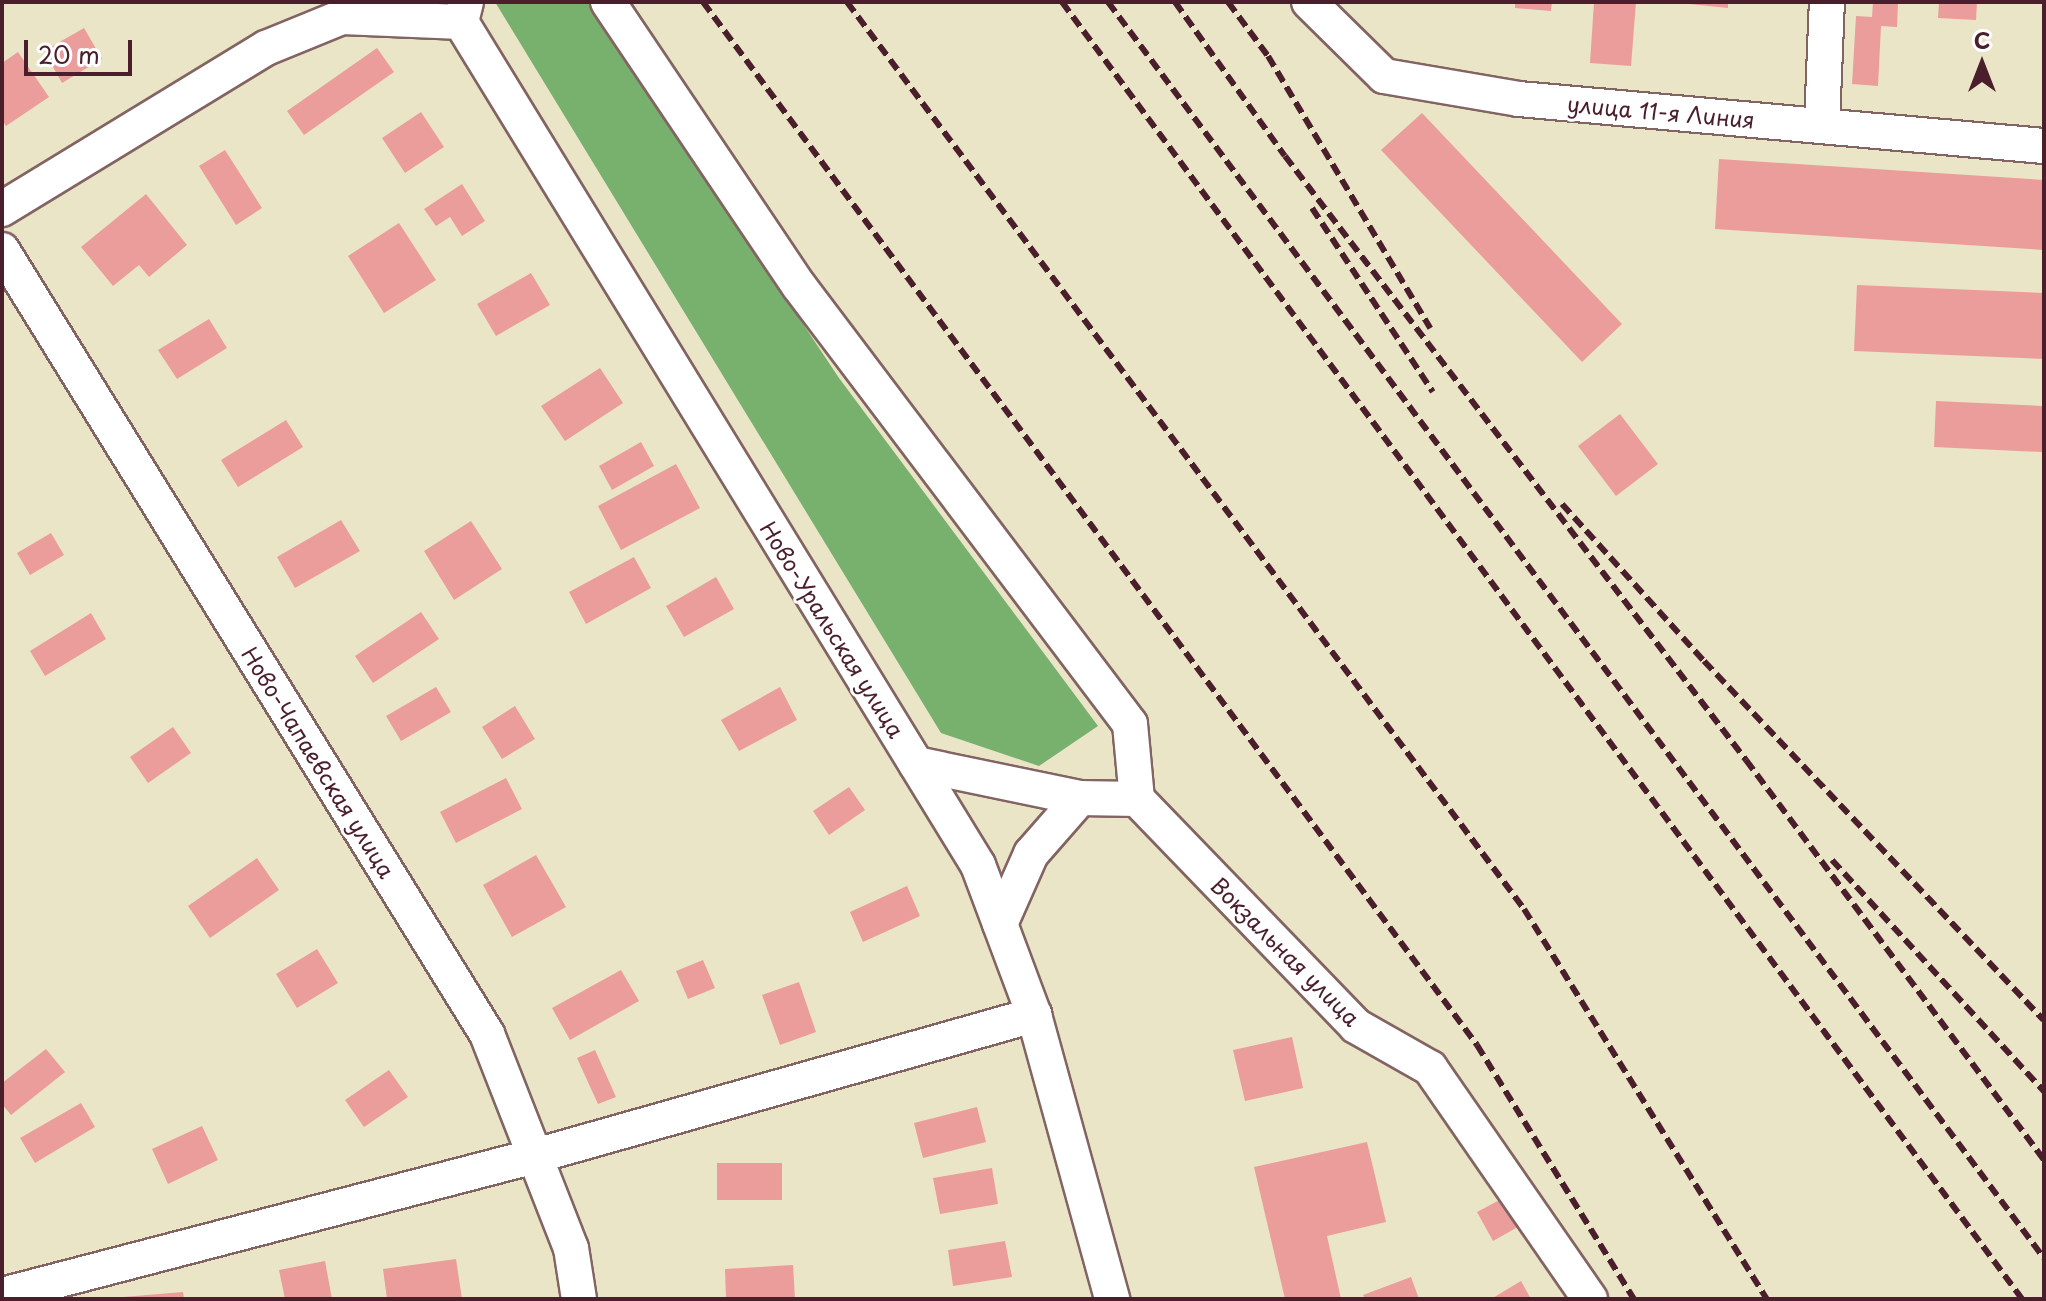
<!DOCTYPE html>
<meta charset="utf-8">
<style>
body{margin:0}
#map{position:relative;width:2046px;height:1301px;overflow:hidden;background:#ebe5c8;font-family:"Playpen Sans",sans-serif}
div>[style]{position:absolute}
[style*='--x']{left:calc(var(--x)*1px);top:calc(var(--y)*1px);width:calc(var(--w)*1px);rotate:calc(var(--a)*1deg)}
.forest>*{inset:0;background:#78b06e}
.building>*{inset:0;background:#eb9d9b}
.roads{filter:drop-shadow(2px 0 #826462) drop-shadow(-2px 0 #826462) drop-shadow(0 2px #826462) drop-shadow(0 -2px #826462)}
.minor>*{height:34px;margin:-17px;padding:0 17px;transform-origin:17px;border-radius:17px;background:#fff}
.rail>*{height:6px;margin-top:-3px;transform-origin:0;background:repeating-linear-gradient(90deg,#4a1f2b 0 12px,transparent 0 18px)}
span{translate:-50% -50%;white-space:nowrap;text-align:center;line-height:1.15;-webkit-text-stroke:6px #fff;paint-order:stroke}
.street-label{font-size:22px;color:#4a1f2b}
.frame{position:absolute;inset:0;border:4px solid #4a1f2b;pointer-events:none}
.north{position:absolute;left:1942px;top:24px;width:80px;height:80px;-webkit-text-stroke:6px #fff;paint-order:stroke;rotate:0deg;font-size:22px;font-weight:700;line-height:32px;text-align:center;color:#4a1f2b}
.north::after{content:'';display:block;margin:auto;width:28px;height:36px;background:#4a1f2b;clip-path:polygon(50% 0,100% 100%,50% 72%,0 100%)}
.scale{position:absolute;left:24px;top:40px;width:108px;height:36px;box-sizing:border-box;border:4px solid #4a1f2b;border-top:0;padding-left:10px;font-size:24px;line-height:28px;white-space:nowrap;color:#4a1f2b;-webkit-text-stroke:6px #fff;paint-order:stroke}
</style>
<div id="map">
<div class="forest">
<i style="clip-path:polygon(495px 2px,589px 2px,839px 378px,1098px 726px,1039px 766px,941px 733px)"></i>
</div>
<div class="building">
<i style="clip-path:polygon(1515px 2px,1552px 2px,1551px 11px,1515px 8px)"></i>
<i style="clip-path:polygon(1594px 2px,1636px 2px,1631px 66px,1590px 63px)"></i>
<i style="clip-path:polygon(1670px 2px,1728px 2px,1728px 8px)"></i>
<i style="clip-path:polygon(1873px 2px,1898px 2px,1897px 27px,1881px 26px,1878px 86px,1852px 84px,1856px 16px,1872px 17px)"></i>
<i style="clip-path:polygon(1939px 2px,1977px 2px,1976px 20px,1938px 18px)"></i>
<i style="clip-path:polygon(84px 28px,102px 59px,62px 83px,44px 51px)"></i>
<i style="clip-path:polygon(377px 48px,394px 72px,304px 135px,287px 111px)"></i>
<i style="clip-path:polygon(18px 52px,49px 97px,6px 126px,2px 120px,2px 63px)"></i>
<i style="clip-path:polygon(421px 112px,444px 147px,405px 173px,382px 138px)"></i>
<i style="clip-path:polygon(1422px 113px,1622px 324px,1582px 362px,1381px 150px)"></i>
<i style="clip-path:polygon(225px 150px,262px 208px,236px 225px,199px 166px)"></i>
<i style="clip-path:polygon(1719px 159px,2044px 180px,2044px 250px,1715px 229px)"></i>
<i style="clip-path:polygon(462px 184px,485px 221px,462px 236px,450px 217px,436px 226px,424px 209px)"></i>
<i style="clip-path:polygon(146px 194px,187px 245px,149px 277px,139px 265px,113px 286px,81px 247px)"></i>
<i style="clip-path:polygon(399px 223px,436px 280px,384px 313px,348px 256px)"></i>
<i style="clip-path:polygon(531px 273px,550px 305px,496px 336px,477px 304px)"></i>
<i style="clip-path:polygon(1857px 285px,2044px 293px,2044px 359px,1854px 351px)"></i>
<i style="clip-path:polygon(209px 319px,227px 348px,177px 379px,158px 350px)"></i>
<i style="clip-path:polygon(600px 368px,623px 403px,565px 441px,541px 406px)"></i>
<i style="clip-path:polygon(1936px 401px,2043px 406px,2042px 452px,1934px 447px)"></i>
<i style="clip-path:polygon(1620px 414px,1658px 464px,1616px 496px,1578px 446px)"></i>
<i style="clip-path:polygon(286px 420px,303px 447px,238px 487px,221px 460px)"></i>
<i style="clip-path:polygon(641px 442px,654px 466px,612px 490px,599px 466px)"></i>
<i style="clip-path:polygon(676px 464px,700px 508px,621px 550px,598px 506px)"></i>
<i style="clip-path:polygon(341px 520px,360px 551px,295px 588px,277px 557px)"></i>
<i style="clip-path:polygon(471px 521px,502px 569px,454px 600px,424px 551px)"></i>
<i style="clip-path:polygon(51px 533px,64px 555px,30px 575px,17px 553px)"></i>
<i style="clip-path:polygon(634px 557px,651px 588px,586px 624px,569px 592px)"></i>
<i style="clip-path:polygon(716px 577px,734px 609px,684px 637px,666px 606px)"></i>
<i style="clip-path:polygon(421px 612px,439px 639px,373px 683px,355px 656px)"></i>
<i style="clip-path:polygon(91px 613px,106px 639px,45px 676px,30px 651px)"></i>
<i style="clip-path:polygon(436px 687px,451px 712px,401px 741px,386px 716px)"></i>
<i style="clip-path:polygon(780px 687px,797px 720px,739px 751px,721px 720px)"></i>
<i style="clip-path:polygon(515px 706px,535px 739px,502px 759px,482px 727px)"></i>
<i style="clip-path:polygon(173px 727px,191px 753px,148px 783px,130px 757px)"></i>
<i style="clip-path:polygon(506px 778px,522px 809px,456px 843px,440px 812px)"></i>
<i style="clip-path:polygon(849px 787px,865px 810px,829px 835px,813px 811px)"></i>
<i style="clip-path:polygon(536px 855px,566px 907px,512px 937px,483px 885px)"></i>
<i style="clip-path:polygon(257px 858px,279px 890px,210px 938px,188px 906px)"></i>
<i style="clip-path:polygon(907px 886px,920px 916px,863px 942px,850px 912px)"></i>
<i style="clip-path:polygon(317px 949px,338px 983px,297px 1008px,276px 974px)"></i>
<i style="clip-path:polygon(703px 960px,715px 988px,688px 999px,676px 971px)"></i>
<i style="clip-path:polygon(621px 970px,639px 1001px,570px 1040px,552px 1008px)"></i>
<i style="clip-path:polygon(799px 982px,816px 1032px,780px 1045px,762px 995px)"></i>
<i style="clip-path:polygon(1292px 1037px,1303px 1088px,1245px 1101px,1233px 1050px)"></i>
<i style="clip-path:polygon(46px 1049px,65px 1072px,11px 1115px,2px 1104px,2px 1083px)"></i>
<i style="clip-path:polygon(595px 1050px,616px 1097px,598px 1104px,577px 1058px)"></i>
<i style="clip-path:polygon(389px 1070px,408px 1097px,364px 1127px,345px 1100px)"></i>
<i style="clip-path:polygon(81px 1103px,95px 1127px,35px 1163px,20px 1138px)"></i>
<i style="clip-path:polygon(977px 1107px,986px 1142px,923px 1158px,914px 1123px)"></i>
<i style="clip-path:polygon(202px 1126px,218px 1160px,168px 1184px,152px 1149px)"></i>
<i style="clip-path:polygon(1367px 1142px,1386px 1222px,1327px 1236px,1341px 1299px,1285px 1299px,1254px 1167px)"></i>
<i style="clip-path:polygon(717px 1163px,782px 1163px,782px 1200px,717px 1200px)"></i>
<i style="clip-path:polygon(992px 1168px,998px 1204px,940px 1214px,933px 1178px)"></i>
<i style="clip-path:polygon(1509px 1195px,1525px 1223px,1493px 1241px,1477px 1212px)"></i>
<i style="clip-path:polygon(1005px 1241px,1012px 1277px,953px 1286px,948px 1250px)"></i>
<i style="clip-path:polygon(456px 1259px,462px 1299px,387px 1299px,383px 1269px)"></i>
<i style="clip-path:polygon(325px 1261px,332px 1299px,285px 1299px,279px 1270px)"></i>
<i style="clip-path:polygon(793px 1265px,795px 1299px,726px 1299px,725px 1269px)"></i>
<i style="clip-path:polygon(1411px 1277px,1419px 1299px,1365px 1299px,1363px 1295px)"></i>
<i style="clip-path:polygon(1521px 1281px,1531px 1299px,1491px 1299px)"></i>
<i style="clip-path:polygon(183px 1292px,184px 1299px,123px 1299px,123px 1297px)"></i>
</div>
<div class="roads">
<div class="minor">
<i style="--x:466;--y:2;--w:21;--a:104"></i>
<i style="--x:461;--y:22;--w:989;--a:58.48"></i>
<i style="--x:978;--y:865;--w:160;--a:69.5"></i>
<i style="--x:1034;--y:1015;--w:295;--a:74.6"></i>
<i style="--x:608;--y:2;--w:342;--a:56.1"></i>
<i style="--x:799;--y:286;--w:549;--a:52.92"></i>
<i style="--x:1130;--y:724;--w:75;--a:84.7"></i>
<i style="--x:1309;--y:2;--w:105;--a:44.6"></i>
<i style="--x:1384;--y:76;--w:137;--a:9.7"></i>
<i style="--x:1519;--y:99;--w:527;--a:5.12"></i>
<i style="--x:1822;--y:124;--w:122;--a:-87.7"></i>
<i style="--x:2;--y:209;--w:309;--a:-31.4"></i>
<i style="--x:266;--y:48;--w:82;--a:-22.2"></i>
<i style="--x:342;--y:17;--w:119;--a:2.4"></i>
<i style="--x:2;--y:250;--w:922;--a:58.26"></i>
<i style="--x:487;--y:1034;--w:230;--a:68.6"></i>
<i style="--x:571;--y:1248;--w:52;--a:81.1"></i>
<i style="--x:916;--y:764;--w:167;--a:11.7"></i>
<i style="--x:1000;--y:924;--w:77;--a:-66.1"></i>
<i style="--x:1031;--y:854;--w:74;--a:-48.8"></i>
<i style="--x:1080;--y:798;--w:57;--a:1"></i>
<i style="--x:1137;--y:799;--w:315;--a:46"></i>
<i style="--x:1356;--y:1026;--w:85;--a:29.6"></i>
<i style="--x:1430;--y:1068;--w:281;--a:55.3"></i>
<i style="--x:2;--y:1295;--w:551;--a:-14.62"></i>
<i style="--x:535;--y:1156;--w:519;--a:-15.78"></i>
</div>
</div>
<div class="rail">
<i style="--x:703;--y:2;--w:1299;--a:53.42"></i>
<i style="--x:1477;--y:1045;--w:299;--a:58.3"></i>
<i style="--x:847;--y:2;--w:1132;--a:53.26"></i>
<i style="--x:1524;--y:909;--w:460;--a:58.1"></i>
<i style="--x:1062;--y:2;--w:1614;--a:53.49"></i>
<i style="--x:1108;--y:2;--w:1566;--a:53.31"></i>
<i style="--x:1175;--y:2;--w:189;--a:54.5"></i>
<i style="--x:1285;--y:156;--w:760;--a:52.65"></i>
<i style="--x:1746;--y:760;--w:499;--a:53.3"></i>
<i style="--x:1228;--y:2;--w:67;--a:53.5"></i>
<i style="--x:1268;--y:56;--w:317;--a:59.2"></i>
<i style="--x:1312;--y:208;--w:220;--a:56.7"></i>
<i style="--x:1562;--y:504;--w:212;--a:47.9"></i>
<i style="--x:1704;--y:661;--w:494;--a:46.6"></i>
<i style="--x:1832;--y:860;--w:314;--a:47.5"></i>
</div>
<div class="street-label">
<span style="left:1661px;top:111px;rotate:5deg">улица 11-я Линия</span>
<span style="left:833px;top:629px;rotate:58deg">Ново-Уральская улица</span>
<span style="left:319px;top:762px;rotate:58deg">Ново-Чапаевская улица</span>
<span style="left:1286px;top:951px;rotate:45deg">Вокзальная улица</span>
</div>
<div class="frame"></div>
<div class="north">С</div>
<div class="scale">20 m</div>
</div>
